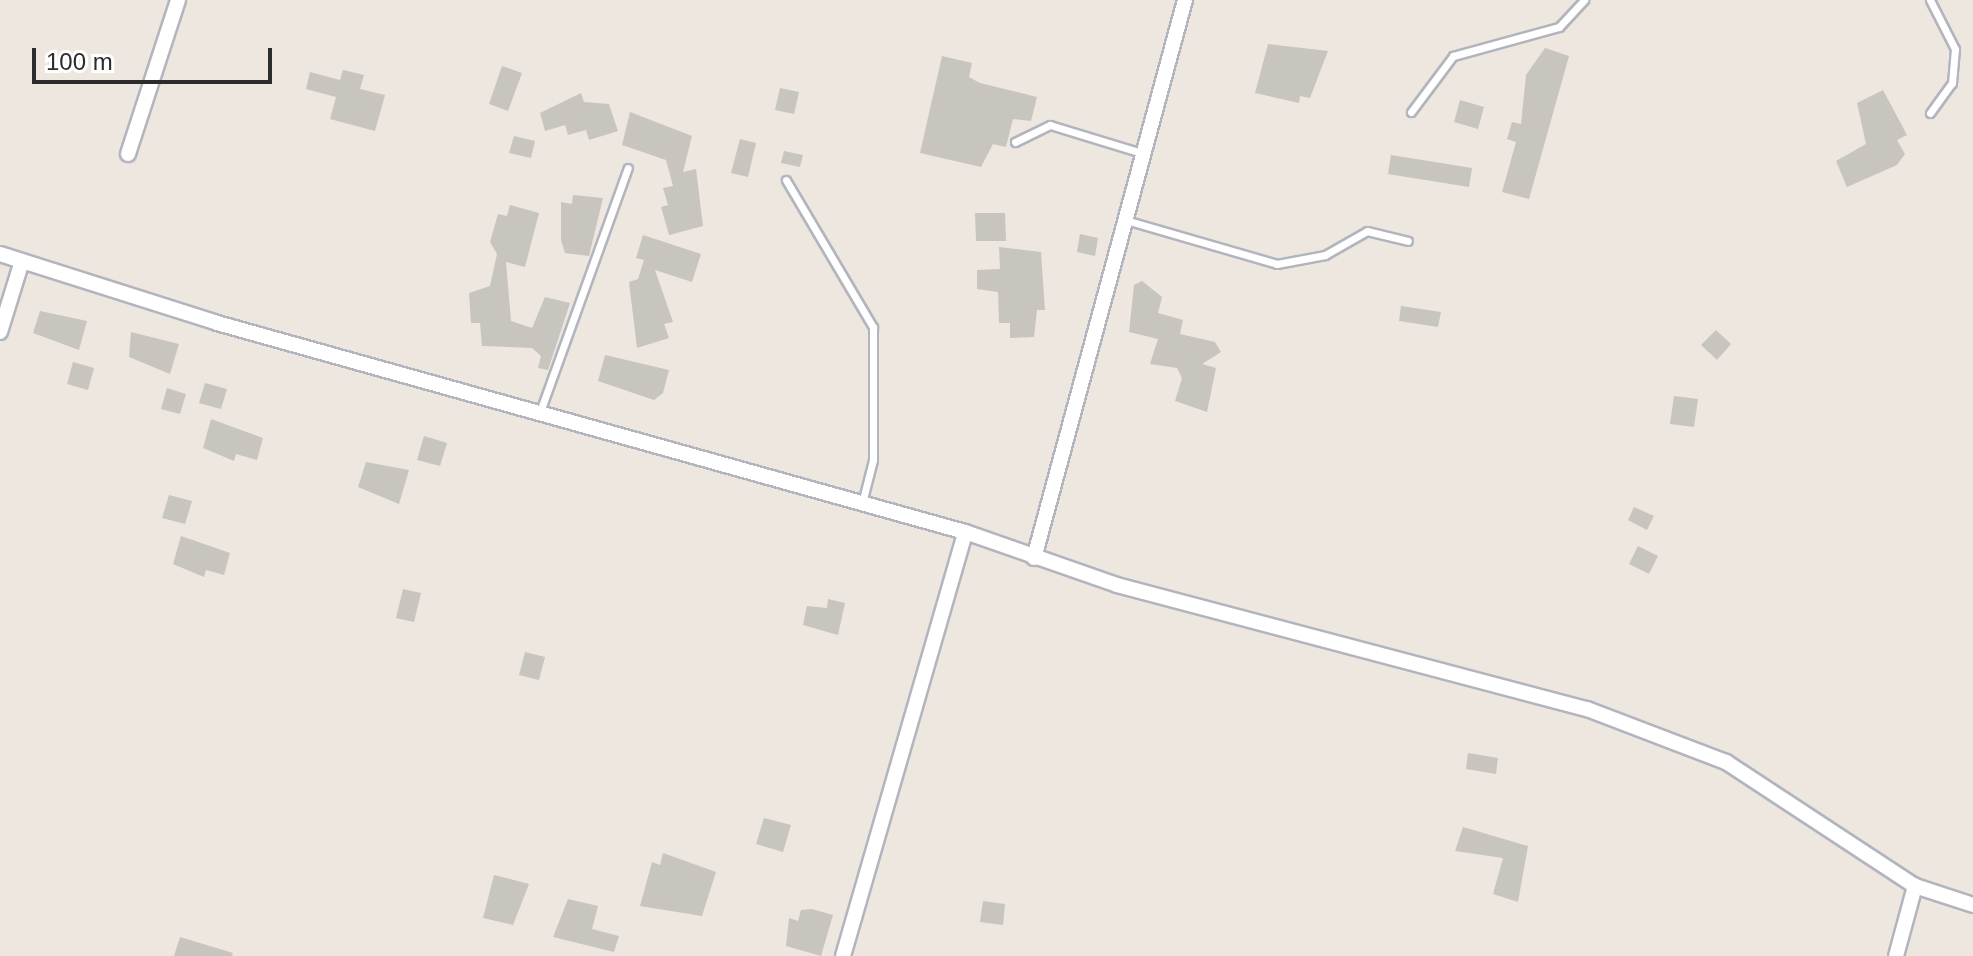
<!DOCTYPE html>
<style>
body{margin:0}
#map{position:relative;width:1973px;height:956px;overflow:hidden;background:#ede7df;font-family:Arial,sans-serif}
div>[style]{position:absolute}
[style*='--x']{left:calc(var(--x)*1px);top:calc(var(--y)*1px);width:calc(var(--w)*1px);rotate:calc(var(--a)*1deg)}
.building>*{inset:0;background:#c8c4be}
.roads{filter:drop-shadow(2px 0 #b2b4be) drop-shadow(-2px 0 #b2b4be) drop-shadow(0 2px #b2b4be) drop-shadow(0 -2px #b2b4be)}
.service>*{height:7px;margin:-3.5px;padding:0 3.5px;transform-origin:3.5px;border-radius:3.5px;background:#fff}
.minor>*{height:14px;margin:-7px;padding:0 7px;transform-origin:7px;border-radius:7px;background:#fff}
span{translate:-50% -50%;white-space:nowrap;text-align:center;line-height:1.15;-webkit-text-stroke:6px #fff;paint-order:stroke}
.scale{position:absolute;left:32px;top:48px;width:240px;height:36px;box-sizing:border-box;border:4px solid #2c2c2c;border-top:0;padding-left:10px;font-size:24px;line-height:28px;white-space:nowrap;color:#2c2c2c;-webkit-text-stroke:6px #fff;paint-order:stroke}
</style>
<div id="map">
<div class="building">
<i style="clip-path:polygon(1268px 44px,1328px 51px,1310px 98px,1300px 96px,1299px 103px,1255px 93px)"></i>
<i style="clip-path:polygon(1545px 48px,1569px 56px,1529px 199px,1502px 192px,1516px 142px,1507px 139px,1512px 122px,1521px 124px,1526px 75px)"></i>
<i style="clip-path:polygon(942px 56px,972px 63px,969px 77px,980px 83px,1037px 97px,1031px 121px,1013px 119px,1006px 147px,993px 144px,981px 167px,920px 153px)"></i>
<i style="clip-path:polygon(502px 66px,522px 73px,508px 111px,489px 104px)"></i>
<i style="clip-path:polygon(343px 70px,364px 75px,360px 89px,385px 95px,375px 131px,330px 119px,336px 97px,306px 89px,310px 72px,340px 80px)"></i>
<i style="clip-path:polygon(780px 88px,799px 92px,794px 114px,775px 110px)"></i>
<i style="clip-path:polygon(1883px 90px,1907px 135px,1897px 140px,1905px 154px,1897px 165px,1847px 187px,1836px 161px,1866px 144px,1857px 103px)"></i>
<i style="clip-path:polygon(581px 93px,584px 102px,609px 104px,618px 131px,589px 140px,586px 130px,568px 135px,565px 125px,545px 131px,540px 113px)"></i>
<i style="clip-path:polygon(1460px 100px,1484px 107px,1478px 129px,1454px 122px)"></i>
<i style="clip-path:polygon(630px 112px,692px 136px,683px 172px,696px 169px,703px 226px,669px 235px,661px 207px,668px 205px,663px 188px,673px 186px,666px 160px,622px 145px)"></i>
<i style="clip-path:polygon(514px 136px,535px 141px,531px 158px,509px 153px)"></i>
<i style="clip-path:polygon(740px 139px,756px 143px,748px 177px,731px 173px)"></i>
<i style="clip-path:polygon(784px 151px,803px 155px,800px 167px,781px 163px)"></i>
<i style="clip-path:polygon(1391px 155px,1472px 168px,1469px 187px,1388px 174px)"></i>
<i style="clip-path:polygon(573px 195px,603px 198px,589px 256px,565px 253px,561px 240px,561px 202px,572px 204px)"></i>
<i style="clip-path:polygon(510px 205px,539px 213px,525px 267px,506px 262px,511px 321px,532px 328px,545px 297px,570px 303px,548px 370px,538px 368px,541px 356px,532px 348px,482px 346px,480px 323px,471px 323px,469px 293px,490px 286px,497px 254px,490px 242px,498px 214px,507px 216px)"></i>
<i style="clip-path:polygon(975px 213px,1005px 213px,1006px 241px,976px 241px)"></i>
<i style="clip-path:polygon(1080px 234px,1098px 238px,1095px 256px,1077px 252px)"></i>
<i style="clip-path:polygon(643px 235px,701px 254px,692px 282px,655px 270px,673px 322px,664px 324px,669px 338px,637px 348px,629px 282px,638px 279px,644px 260px,636px 258px)"></i>
<i style="clip-path:polygon(999px 247px,1041px 252px,1045px 310px,1037px 310px,1034px 337px,1010px 338px,1010px 323px,999px 323px,998px 292px,977px 289px,977px 270px,1000px 269px)"></i>
<i style="clip-path:polygon(1142px 281px,1162px 297px,1158px 313px,1183px 320px,1180px 334px,1215px 342px,1221px 352px,1202px 364px,1216px 368px,1207px 412px,1175px 401px,1182px 378px,1177px 368px,1150px 364px,1158px 339px,1129px 332px,1134px 285px)"></i>
<i style="clip-path:polygon(1401px 306px,1441px 312px,1438px 327px,1399px 321px)"></i>
<i style="clip-path:polygon(40px 311px,87px 321px,79px 350px,33px 333px)"></i>
<i style="clip-path:polygon(1716px 330px,1731px 344px,1717px 360px,1701px 345px)"></i>
<i style="clip-path:polygon(131px 332px,179px 344px,170px 374px,129px 357px)"></i>
<i style="clip-path:polygon(605px 355px,669px 370px,663px 393px,654px 400px,598px 381px)"></i>
<i style="clip-path:polygon(73px 362px,94px 368px,88px 390px,67px 384px)"></i>
<i style="clip-path:polygon(205px 383px,227px 389px,221px 409px,199px 403px)"></i>
<i style="clip-path:polygon(167px 388px,186px 394px,180px 414px,161px 409px)"></i>
<i style="clip-path:polygon(1674px 396px,1698px 399px,1694px 427px,1670px 424px)"></i>
<i style="clip-path:polygon(211px 419px,263px 438px,257px 460px,236px 454px,234px 461px,203px 448px)"></i>
<i style="clip-path:polygon(424px 436px,447px 443px,440px 466px,417px 460px)"></i>
<i style="clip-path:polygon(366px 462px,409px 470px,399px 504px,358px 487px)"></i>
<i style="clip-path:polygon(169px 495px,192px 501px,185px 524px,162px 518px)"></i>
<i style="clip-path:polygon(1634px 507px,1654px 516px,1647px 530px,1628px 520px)"></i>
<i style="clip-path:polygon(181px 536px,230px 553px,224px 575px,206px 570px,204px 577px,173px 564px)"></i>
<i style="clip-path:polygon(1638px 546px,1658px 556px,1649px 574px,1629px 564px)"></i>
<i style="clip-path:polygon(403px 589px,421px 593px,414px 622px,396px 618px)"></i>
<i style="clip-path:polygon(828px 599px,845px 603px,838px 635px,803px 625px,807px 606px,827px 608px)"></i>
<i style="clip-path:polygon(525px 652px,545px 657px,539px 680px,519px 675px)"></i>
<i style="clip-path:polygon(1468px 753px,1498px 758px,1496px 774px,1466px 769px)"></i>
<i style="clip-path:polygon(764px 818px,791px 825px,783px 852px,756px 844px)"></i>
<i style="clip-path:polygon(1463px 827px,1528px 846px,1518px 902px,1493px 894px,1503px 858px,1455px 851px)"></i>
<i style="clip-path:polygon(663px 853px,716px 872px,702px 916px,640px 906px,652px 862px,660px 865px)"></i>
<i style="clip-path:polygon(494px 875px,529px 884px,513px 925px,483px 918px)"></i>
<i style="clip-path:polygon(568px 899px,598px 906px,592px 929px,619px 936px,614px 952px,553px 937px)"></i>
<i style="clip-path:polygon(983px 901px,1005px 904px,1003px 925px,980px 922px)"></i>
<i style="clip-path:polygon(812px 909px,833px 915px,821px 956px,786px 946px,789px 918px,798px 921px,801px 910px)"></i>
<i style="clip-path:polygon(180px 937px,233px 953px,232px 956px,174px 956px)"></i>
</div>
<div class="roads">
<div class="service">
<i style="--x:1411;--y:112;--w:70;--a:-53.1"></i>
<i style="--x:1453;--y:56;--w:110;--a:-15.3"></i>
<i style="--x:1559;--y:27;--w:37;--a:-47"></i>
<i style="--x:1930;--y:113;--w:37;--a:-54"></i>
<i style="--x:1952;--y:83;--w:34;--a:-85"></i>
<i style="--x:1955;--y:49;--w:55;--a:-117"></i>
<i style="--x:1015;--y:142;--w:39;--a:-26"></i>
<i style="--x:1050;--y:125;--w:99;--a:17"></i>
<i style="--x:786;--y:180;--w:171;--a:59.4"></i>
<i style="--x:873;--y:327;--w:133;--a:90"></i>
<i style="--x:873;--y:460;--w:44;--a:104.3"></i>
<i style="--x:1129;--y:221;--w:154;--a:16.2"></i>
<i style="--x:1277;--y:264;--w:49;--a:-10.6"></i>
<i style="--x:1325;--y:255;--w:48;--a:-29.7"></i>
<i style="--x:1367;--y:231;--w:42;--a:13.7"></i>
<i style="--x:541;--y:409;--w:256;--a:-70.2"></i>
</div>
<div class="minor">
<i style="--x:128;--y:154;--w:162;--a:-72"></i>
<i style="--x:0;--y:254;--w:228;--a:17.6"></i>
<i style="--x:217;--y:323;--w:777;--a:15.61"></i>
<i style="--x:965;--y:532;--w:161;--a:19.2"></i>
<i style="--x:1117;--y:585;--w:486;--a:14.8"></i>
<i style="--x:1587;--y:709;--w:149;--a:20.9"></i>
<i style="--x:1726;--y:762;--w:226;--a:33.3"></i>
<i style="--x:1915;--y:886;--w:61;--a:18.1"></i>
<i style="--x:0;--y:332;--w:74;--a:-72.8"></i>
<i style="--x:1034;--y:558;--w:578;--a:-74.86"></i>
<i style="--x:843;--y:956;--w:441;--a:-73.9"></i>
<i style="--x:1896;--y:956;--w:73;--a:-74.8"></i>
</div>
</div>
<div class="scale">100 m</div>
</div>
